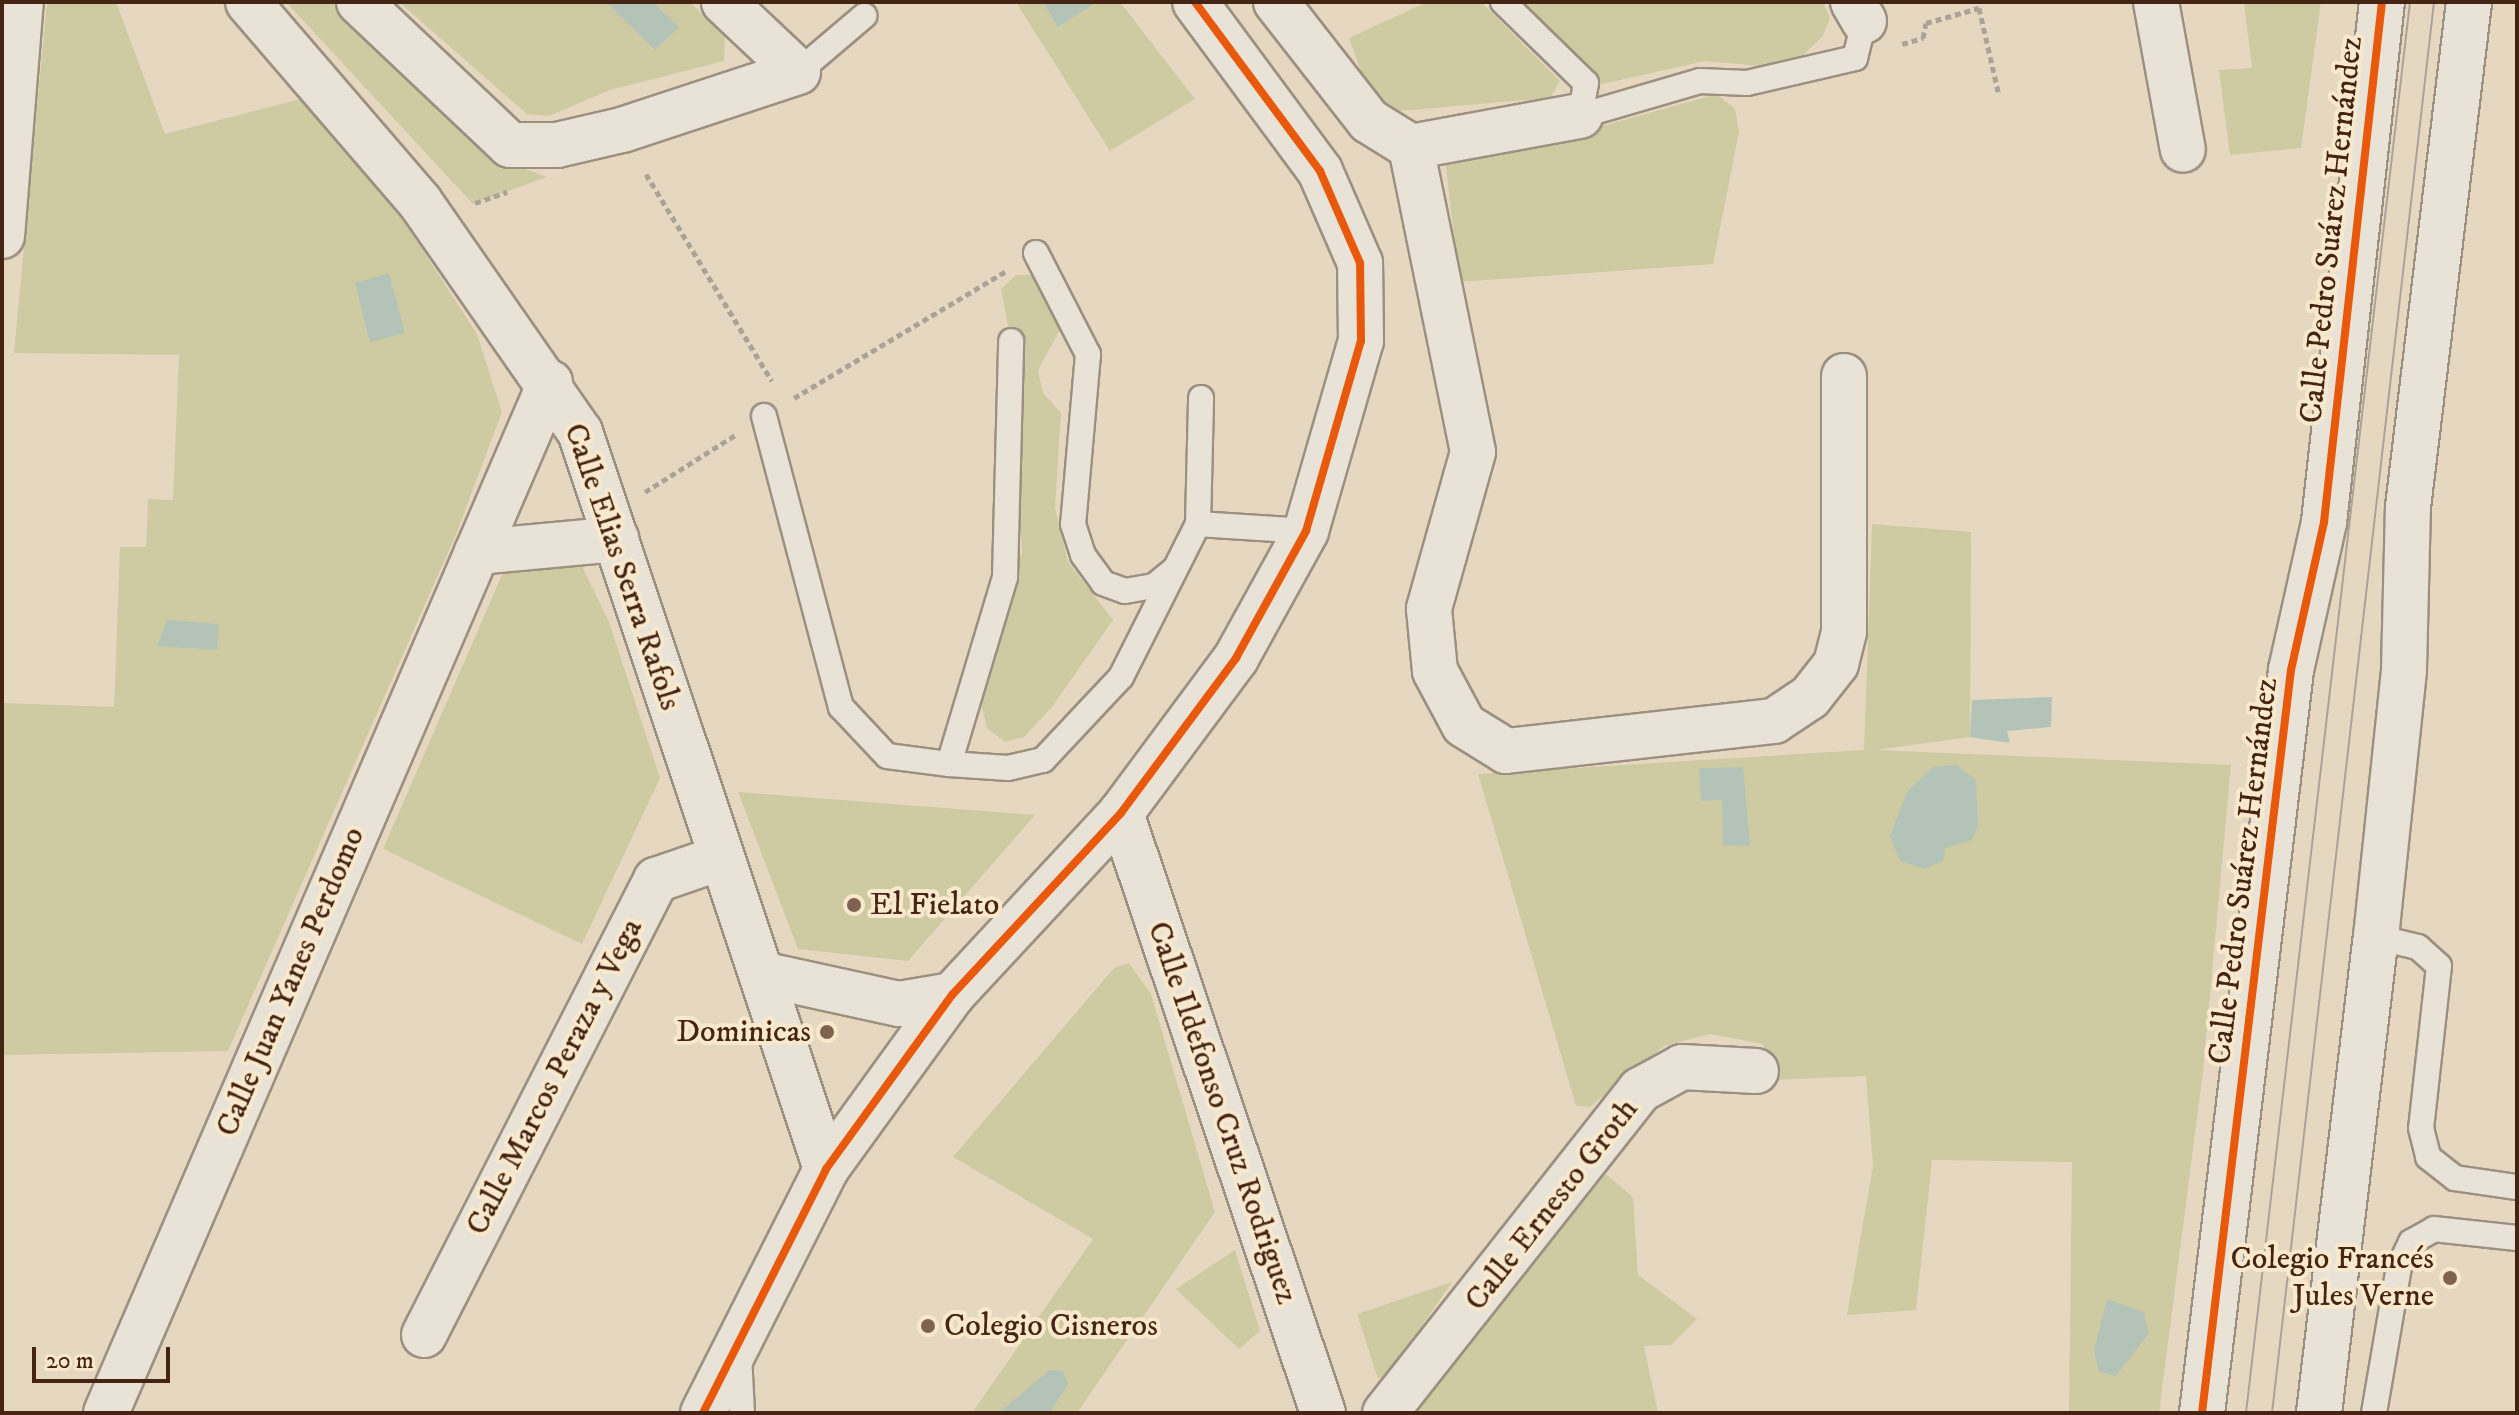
<!DOCTYPE html>
<meta charset="utf-8">
<style>
body{margin:0}
#map{position:relative;width:2519px;height:1415px;overflow:hidden;background:#e6d8c0;font-family:"IM FELL DW Pica",serif}
div>[style]{position:absolute}
[style*='--x']{left:calc(var(--x)*1px);top:calc(var(--y)*1px);width:calc(var(--w)*1px);rotate:calc(var(--a)*1deg)}
.green>*{inset:0;background:#cecba3}
.water>*{inset:0;background:#b4c3b8}
.path>*{height:5px;margin-top:-2.5px;transform-origin:0;background:repeating-linear-gradient(90deg,#aca398 0 6px,transparent 0 10px)}
.roads{filter:drop-shadow(2px 0 #9c9080) drop-shadow(-2px 0 #9c9080) drop-shadow(0 2px #9c9080) drop-shadow(0 -2px #9c9080)}
.service>*{height:24px;margin:-12px;padding:0 12px;transform-origin:12px;border-radius:12px;background:#e9e2d6}
.minor>*{height:44px;margin:-22px;padding:0 22px;transform-origin:22px;border-radius:22px;background:#e9e2d6}
.tertiary>*{height:44px;margin:-22px;padding:0 22px;transform-origin:22px;border-radius:22px;background:#e9e2d6}
.secondary>*{height:44px;margin:-22px;padding:0 22px;transform-origin:22px;border-radius:22px;background:#e9e2d6}
.tram>*{height:2px;margin:-1px;padding:0 1px;transform-origin:1px;border-radius:1px;background:#aca398}
.cycleway>*{height:8px;margin:-4px;padding:0 4px;transform-origin:4px;border-radius:4px;background:#e8590c}
.dots>*{width:22px;height:22px;translate:-50% -50%;box-sizing:border-box;border:4px solid #f8e8cc;border-radius:50%}
span{translate:-50% -50%;white-space:nowrap;text-align:center;line-height:1.15;-webkit-text-stroke:8px #f8e8cc;paint-order:stroke}
.street-label{font-size:32px;color:#462413}
.poi-label{font-size:32px;color:#462413}
.left{translate:0 -50%;text-align:left}
.right{translate:-100% -50%;text-align:right}
.frame{position:absolute;inset:0;border:4px solid #462413;pointer-events:none}
.scale{position:absolute;left:32px;top:1347px;width:138px;height:36px;box-sizing:border-box;border:4px solid #462413;border-top:0;padding-left:10px;font-size:24px;line-height:28px;white-space:nowrap;color:#462413;-webkit-text-stroke:6px #f8e8cc;paint-order:stroke}
</style>
<div id="map">
<div class="green">
<i style="clip-path:polygon(47px 2px,116px 2px,165px 134px,305px 98px,397px 210px,477px 334px,502px 412px,457px 532px,228px 1051px,2px 1055px,2px 703px,114px 707px,120px 547px,146px 547px,148px 499px,173px 500px,179px 355px,14px 353px)"></i>
<i style="clip-path:polygon(286px 2px,331px 2px,491px 156px,547px 177px,473px 204px)"></i>
<i style="clip-path:polygon(399px 2px,690px 2px,725px 36px,724px 61px,610px 90px,549px 116px,527px 114px)"></i>
<i style="clip-path:polygon(1016px 2px,1120px 2px,1195px 99px,1110px 151px)"></i>
<i style="clip-path:polygon(1427px 2px,1481px 2px,1560px 81px,1550px 98px,1376px 113px,1349px 38px)"></i>
<i style="clip-path:polygon(1521px 2px,1823px 2px,1830px 18px,1823px 36px,1802px 56px,1761px 66px,1705px 61px,1598px 85px)"></i>
<i style="clip-path:polygon(2321px 2px,2301px 148px,2230px 155px,2219px 70px,2252px 68px,2244px 3px)"></i>
<i style="clip-path:polygon(1717px 94px,1735px 109px,1739px 132px,1713px 264px,1459px 282px,1445px 158px,1509px 152px)"></i>
<i style="clip-path:polygon(1016px 275px,1033px 275px,1061px 328px,1038px 370px,1043px 393px,1061px 413px,1055px 508px,1068px 562px,1113px 620px,1052px 707px,1024px 737px,1005px 742px,987px 728px,981px 704px,1005px 577px,1022px 553px,1011px 341px,1001px 289px)"></i>
<i style="clip-path:polygon(1872px 524px,1971px 532px,1970px 737px,1876px 750px,2231px 765px,2203px 1071px,2159px 1413px,2069px 1413px,2072px 1162px,1932px 1160px,1916px 1310px,1847px 1315px,1873px 1166px,1866px 1076px,1771px 1080px,1763px 1044px,1710px 1034px,1664px 1046px,1590px 1107px,1576px 1106px,1478px 774px,1864px 750px)"></i>
<i style="clip-path:polygon(578px 558px,609px 622px,660px 778px,582px 944px,383px 849px,505px 568px)"></i>
<i style="clip-path:polygon(738px 792px,1035px 815px,908px 961px,798px 949px)"></i>
<i style="clip-path:polygon(1129px 963px,1151px 994px,1215px 1212px,1077px 1413px,972px 1413px,1093px 1239px,953px 1157px,1114px 968px)"></i>
<i style="clip-path:polygon(1596px 1166px,1633px 1197px,1638px 1275px,1697px 1319px,1671px 1345px,1644px 1346px,1658px 1413px,1410px 1413px)"></i>
<i style="clip-path:polygon(1235px 1250px,1260px 1331px,1239px 1349px,1176px 1289px)"></i>
<i style="clip-path:polygon(1452px 1282px,1389px 1374px,1378px 1379px,1357px 1314px)"></i>
</div>
<div class="water">
<i style="clip-path:polygon(653px 2px,679px 27px,655px 50px,608px 4px)"></i>
<i style="clip-path:polygon(1043px 2px,1097px 2px,1058px 27px)"></i>
<i style="clip-path:polygon(389px 273px,405px 333px,370px 342px,355px 283px)"></i>
<i style="clip-path:polygon(167px 620px,219px 624px,217px 650px,157px 646px)"></i>
<i style="clip-path:polygon(2052px 697px,2051px 727px,2007px 731px,2010px 743px,1970px 737px,1972px 700px)"></i>
<i style="clip-path:polygon(1957px 765px,1976px 780px,1978px 825px,1972px 840px,1945px 848px,1943px 861px,1925px 869px,1900px 861px,1890px 836px,1907px 792px,1933px 767px)"></i>
<i style="clip-path:polygon(1743px 767px,1750px 846px,1723px 845px,1722px 800px,1701px 801px,1699px 768px)"></i>
<i style="clip-path:polygon(2107px 1299px,2143px 1312px,2149px 1333px,2116px 1376px,2099px 1372px,2094px 1350px)"></i>
<i style="clip-path:polygon(1049px 1370px,1063px 1371px,1068px 1384px,1050px 1413px,999px 1413px)"></i>
</div>
<div class="path">
<i style="--x:1902;--y:44;--w:22;--a:-16"></i>
<i style="--x:1923;--y:38;--w:15;--a:-79"></i>
<i style="--x:1926;--y:23;--w:55;--a:-15.8"></i>
<i style="--x:1979;--y:8;--w:89;--a:77.1"></i>
<i style="--x:646;--y:174;--w:242;--a:58.7"></i>
<i style="--x:475;--y:203;--w:34;--a:-19"></i>
<i style="--x:794;--y:398;--w:249;--a:-30.9"></i>
<i style="--x:645;--y:492;--w:107;--a:-32.3"></i>
</div>
<div class="roads">
<div class="service">
<i style="--x:1503;--y:2;--w:116;--a:44.3"></i>
<i style="--x:1586;--y:83;--w:34;--a:100"></i>
<i style="--x:1580;--y:116;--w:125;--a:-16.3"></i>
<i style="--x:1700;--y:81;--w:47;--a:2.4"></i>
<i style="--x:1747;--y:83;--w:111;--a:-13"></i>
<i style="--x:1855;--y:58;--w:38;--a:-76"></i>
<i style="--x:798;--y:72;--w:87;--a:-40.3"></i>
<i style="--x:1036;--y:253;--w:114;--a:62.8"></i>
<i style="--x:1088;--y:354;--w:171;--a:95"></i>
<i style="--x:1073;--y:524;--w:33;--a:72"></i>
<i style="--x:1083;--y:555;--w:34;--a:54"></i>
<i style="--x:1103;--y:583;--w:23;--a:20"></i>
<i style="--x:1125;--y:591;--w:29;--a:-10"></i>
<i style="--x:1154;--y:586;--w:26;--a:-39"></i>
<i style="--x:764;--y:416;--w:301;--a:75.2"></i>
<i style="--x:841;--y:707;--w:67;--a:46.8"></i>
<i style="--x:887;--y:756;--w:63;--a:7.4"></i>
<i style="--x:949;--y:764;--w:195;--a:-73.3"></i>
<i style="--x:1005;--y:577;--w:236;--a:-88.5"></i>
<i style="--x:1198;--y:524;--w:108;--a:3.7"></i>
<i style="--x:949;--y:764;--w:59;--a:3.9"></i>
<i style="--x:1008;--y:768;--w:36;--a:-13"></i>
<i style="--x:1043;--y:760;--w:114;--a:-46.8"></i>
<i style="--x:1121;--y:677;--w:171;--a:-63.3"></i>
<i style="--x:1198;--y:524;--w:126;--a:-88.6"></i>
<i style="--x:2376;--y:937;--w:43;--a:13.4"></i>
<i style="--x:2418;--y:947;--w:28;--a:42"></i>
<i style="--x:2439;--y:966;--w:163;--a:96.3"></i>
<i style="--x:2421;--y:1128;--w:30;--a:76"></i>
<i style="--x:2428;--y:1157;--w:34;--a:38"></i>
<i style="--x:2455;--y:1178;--w:63;--a:8.3"></i>
<i style="--x:739;--y:1354;--w:59;--a:87.1"></i>
<i style="--x:2374;--y:1413;--w:148;--a:-80.3"></i>
<i style="--x:2399;--y:1267;--w:28;--a:-64"></i>
<i style="--x:2411;--y:1242;--w:26;--a:-29"></i>
<i style="--x:2434;--y:1229;--w:83;--a:6.2"></i>
</div>
<div class="minor">
<i style="--x:248;--y:2;--w:264;--a:49.3"></i>
<i style="--x:420;--y:202;--w:280;--a:55.2"></i>
<i style="--x:580;--y:432;--w:777;--a:71.54"></i>
<i style="--x:359;--y:2;--w:208;--a:43.4"></i>
<i style="--x:510;--y:145;--w:47;--a:0"></i>
<i style="--x:557;--y:145;--w:67;--a:-13"></i>
<i style="--x:622;--y:130;--w:185;--a:-18.2"></i>
<i style="--x:798;--y:72;--w:102;--a:-136.6"></i>
<i style="--x:1276;--y:2;--w:151;--a:52"></i>
<i style="--x:1369;--y:121;--w:49;--a:31.8"></i>
<i style="--x:1411;--y:147;--w:172;--a:-10.4"></i>
<i style="--x:1853;--y:2;--w:22;--a:60"></i>
<i style="--x:2156;--y:2;--w:150;--a:79.7"></i>
<i style="--x:1411;--y:147;--w:311;--a:78.5"></i>
<i style="--x:1473;--y:452;--w:163;--a:105.7"></i>
<i style="--x:1429;--y:609;--w:62;--a:84.5"></i>
<i style="--x:1435;--y:671;--w:61;--a:61.8"></i>
<i style="--x:1464;--y:725;--w:49;--a:31.8"></i>
<i style="--x:1506;--y:751;--w:270;--a:-6.4"></i>
<i style="--x:1774;--y:721;--w:43;--a:-33.7"></i>
<i style="--x:1810;--y:697;--w:42;--a:-51.8"></i>
<i style="--x:1836;--y:664;--w:33;--a:-76"></i>
<i style="--x:1844;--y:632;--w:256;--a:-90"></i>
<i style="--x:2;--y:236;--w:235;--a:-85.4"></i>
<i style="--x:477;--y:552;--w:140;--a:-5.3"></i>
<i style="--x:1121;--y:813;--w:633;--a:71.39"></i>
<i style="--x:766;--y:975;--w:136;--a:12.3"></i>
<i style="--x:899;--y:1004;--w:54;--a:-9.6"></i>
<i style="--x:424;--y:1335;--w:511;--a:-62.98"></i>
<i style="--x:656;--y:880;--w:68;--a:-19"></i>
<i style="--x:106;--y:1413;--w:1122;--a:-66.68"></i>
<i style="--x:1385;--y:1413;--w:412;--a:-51.7"></i>
<i style="--x:1640;--y:1090;--w:48;--a:-28.7"></i>
<i style="--x:1682;--y:1067;--w:74;--a:3.1"></i>
</div>
<div class="tertiary">
<i style="--x:2202;--y:1413;--w:748;--a:-83.17"></i>
<i style="--x:2291;--y:670;--w:152;--a:-77.4"></i>
<i style="--x:2324;--y:522;--w:523;--a:-83.64"></i>
<i style="--x:2319;--y:1413;--w:479;--a:-83.2"></i>
<i style="--x:2376;--y:937;--w:269;--a:-84"></i>
<i style="--x:2404;--y:669;--w:162;--a:-88.6"></i>
<i style="--x:2408;--y:507;--w:509;--a:-83.11"></i>
</div>
<div class="secondary">
<i style="--x:703;--y:1413;--w:273;--a:-63.2"></i>
<i style="--x:826;--y:1169;--w:215;--a:-54.1"></i>
<i style="--x:952;--y:995;--w:248;--a:-47.1"></i>
<i style="--x:1121;--y:813;--w:193;--a:-53.4"></i>
<i style="--x:1236;--y:658;--w:145;--a:-61.1"></i>
<i style="--x:1306;--y:531;--w:198;--a:-73.9"></i>
<i style="--x:1361;--y:341;--w:78;--a:-90.7"></i>
<i style="--x:1360;--y:263;--w:100;--a:-113.5"></i>
<i style="--x:1320;--y:171;--w:210;--a:-126.5"></i>
</div>
</div>
<div class="tram">
<i style="--x:2246;--y:1413;--w:1420;--a:-83.37"></i>
<i style="--x:2272;--y:1413;--w:1420;--a:-83.45"></i>
</div>
<div class="cycleway">
<i style="--x:703;--y:1413;--w:273;--a:-63.2"></i>
<i style="--x:826;--y:1169;--w:215;--a:-54.1"></i>
<i style="--x:952;--y:995;--w:248;--a:-47.1"></i>
<i style="--x:1121;--y:813;--w:193;--a:-53.4"></i>
<i style="--x:1236;--y:658;--w:145;--a:-61.1"></i>
<i style="--x:1306;--y:531;--w:198;--a:-73.9"></i>
<i style="--x:1361;--y:341;--w:78;--a:-90.7"></i>
<i style="--x:1360;--y:263;--w:100;--a:-113.5"></i>
<i style="--x:1320;--y:171;--w:210;--a:-126.5"></i>
<i style="--x:2202;--y:1413;--w:748;--a:-83.17"></i>
<i style="--x:2291;--y:670;--w:152;--a:-77.4"></i>
<i style="--x:2324;--y:522;--w:523;--a:-83.64"></i>
</div>
<div class="dots">
<i style="left:854px;top:905px;background:#7e6350"></i>
<i style="left:827px;top:1032px;background:#7e6350"></i>
<i style="left:2450px;top:1278px;background:#7e6350"></i>
<i style="left:928px;top:1326px;background:#7e6350"></i>
</div>
<div class="street-label">
<span style="left:2332px;top:230px;rotate:-84deg">Calle Pedro Suárez Hernández</span>
<span style="left:622px;top:567px;rotate:71deg">Calle Elias Serra Rafols</span>
<span style="left:2244px;top:871px;rotate:-83deg">Calle Pedro Suárez Hernández</span>
<span style="left:291px;top:982px;rotate:-67deg">Calle Juan Yanes Perdomo</span>
<span style="left:555px;top:1077px;rotate:-63deg">Calle Marcos Peraza y Vega</span>
<span style="left:1222px;top:1113px;rotate:71deg">Calle Ildefonso Cruz Rodriguez</span>
<span style="left:1552px;top:1205px;rotate:-52deg">Calle Ernesto Groth</span>
</div>
<div class="poi-label">
<span class="left" style="left:870px;top:905px">El Fielato</span>
<span class="right" style="left:811px;top:1032px">Dominicas</span>
<span class="right" style="left:2434px;top:1278px">Colegio Francés<br>Jules Verne</span>
<span class="left" style="left:944px;top:1326px">Colegio Cisneros</span>
</div>
<div class="frame"></div>
<div class="scale">20 m</div>
</div>
